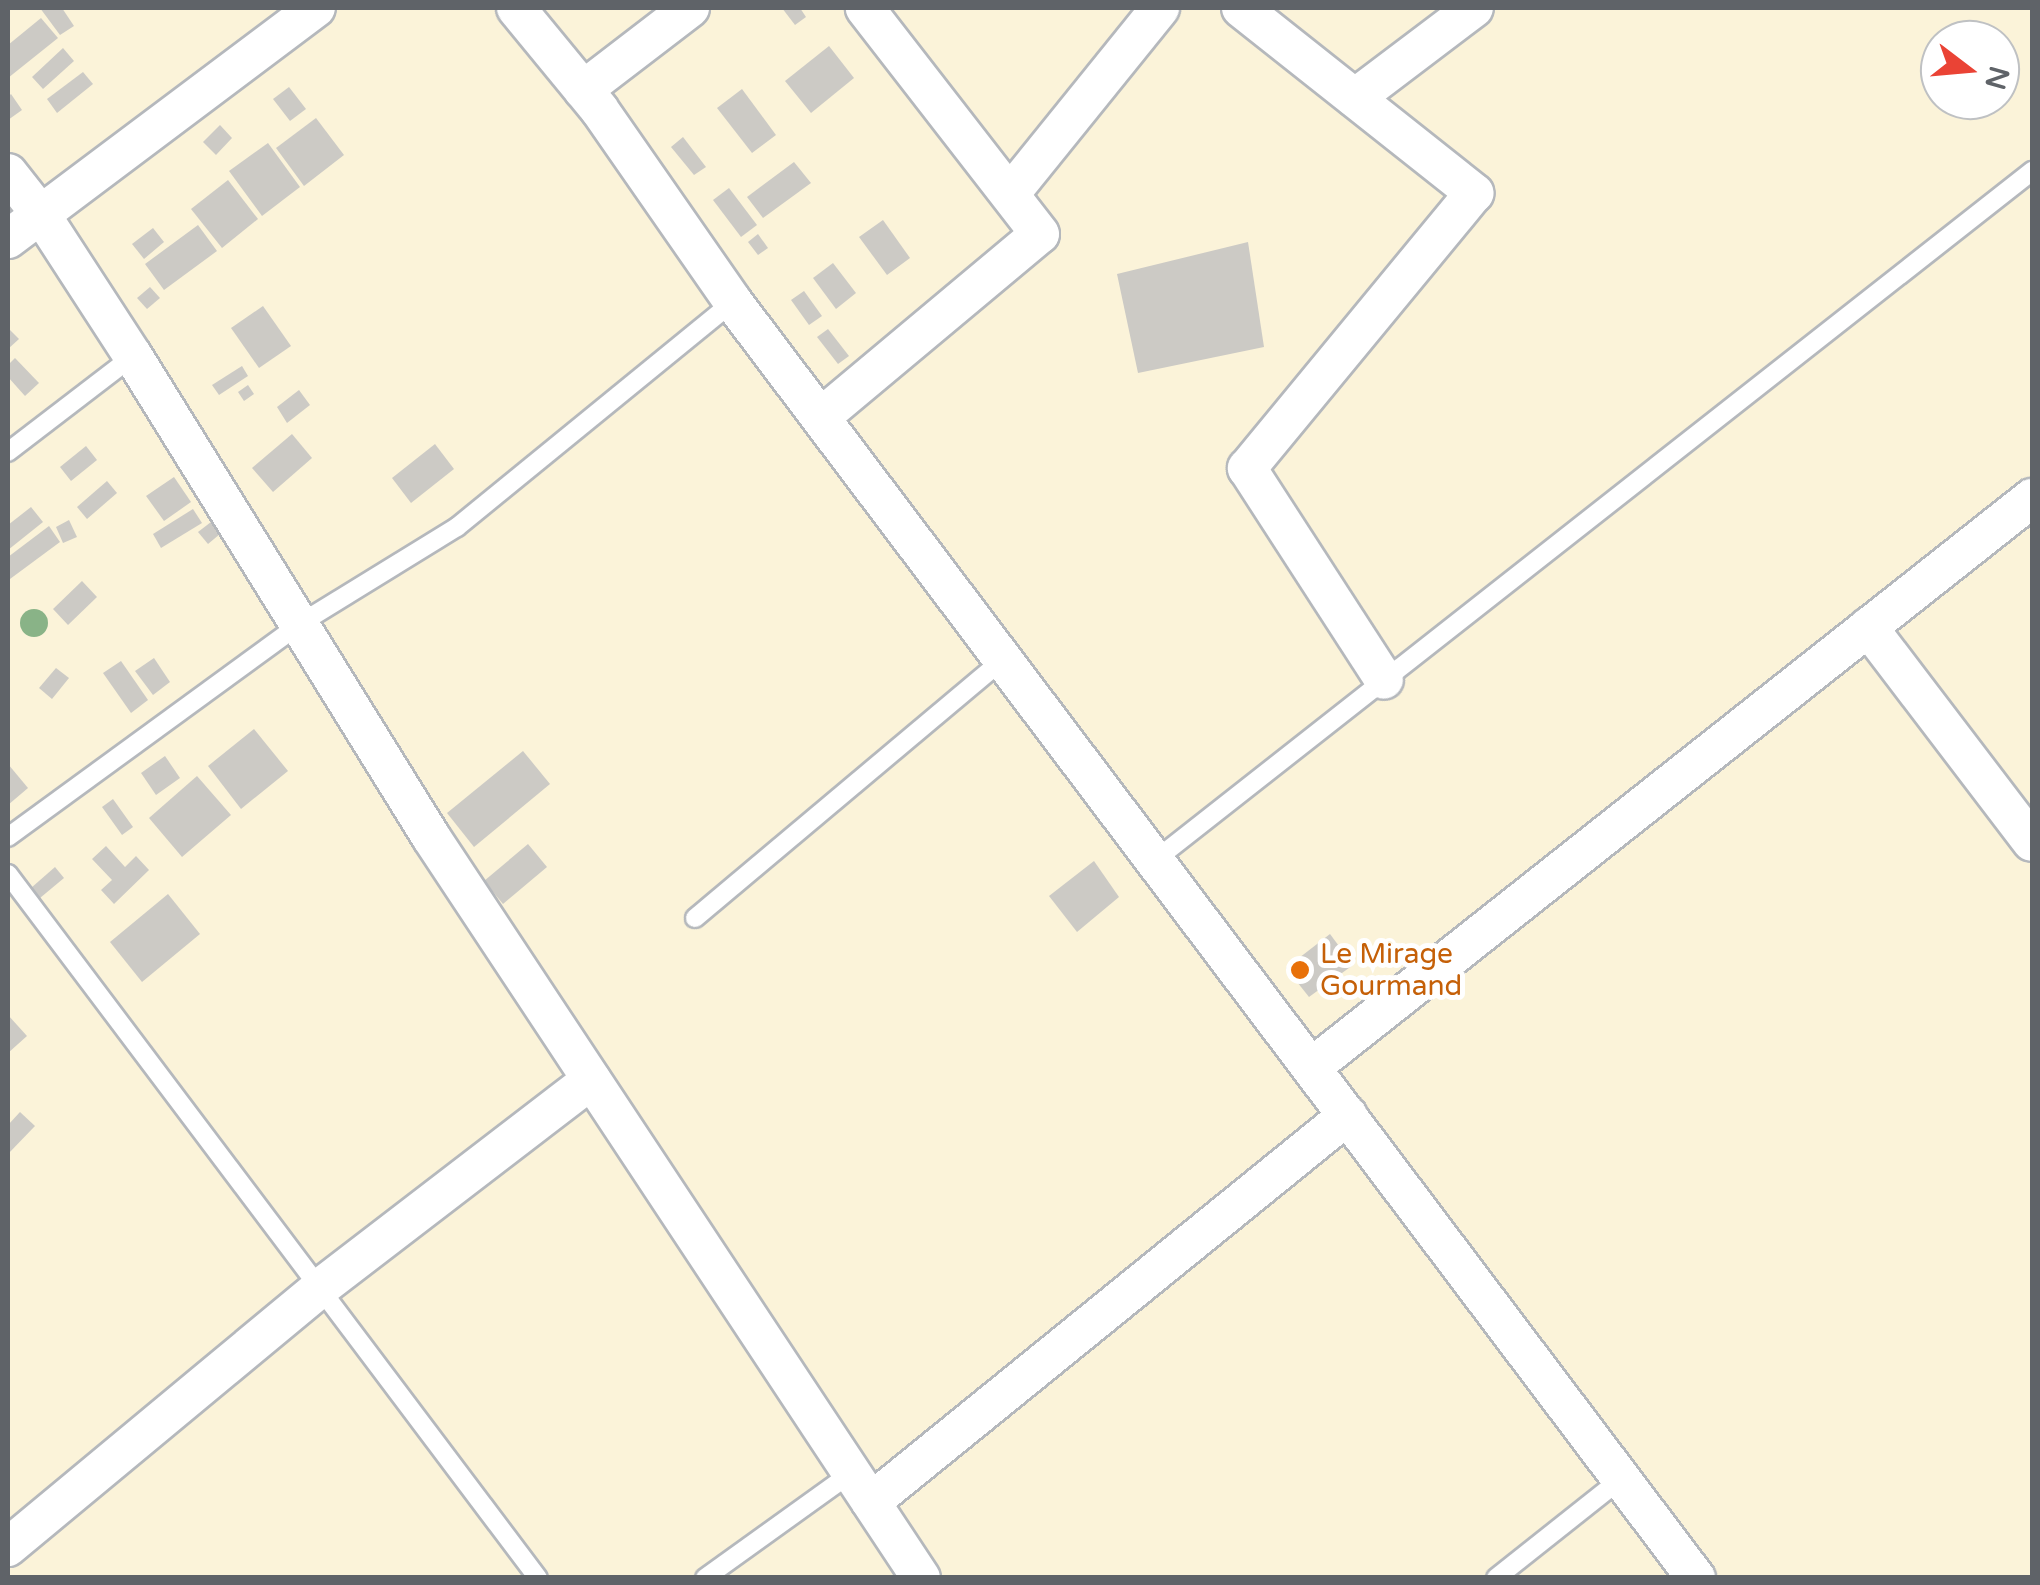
<!DOCTYPE html>
<style>
body{margin:0}
#map{position:relative;width:2040px;height:1585px;overflow:hidden;background:#f1efe8;font-family:"Varela Round",sans-serif}
div>[style]{position:absolute}
[style*='--x']{left:calc(var(--x)*1px);top:calc(var(--y)*1px);width:calc(var(--w)*1px);rotate:calc(var(--a)*1deg)}
.sand>*{inset:0;background:#fbf3d9}
.building>*{inset:0;background:#cccac5}
.roads{filter:drop-shadow(2px 0 #b5b8bc) drop-shadow(-2px 0 #b5b8bc) drop-shadow(0 2px #b5b8bc) drop-shadow(0 -2px #b5b8bc)}
.lane>*{height:18px;margin:-9px;padding:0 9px;transform-origin:9px;border-radius:9px;background:#fff}
.street>*{height:38px;margin:-19px;padding:0 19px;transform-origin:19px;border-radius:19px;background:#fff}
.trees>*{width:28px;height:28px;margin:-14px;border-radius:50%;background:#89b387}
.dots>*{width:28px;height:28px;translate:-50% -50%;box-sizing:border-box;border:5px solid #fff;border-radius:50%}
span{translate:-50% -50%;white-space:nowrap;text-align:center;line-height:1.15;-webkit-text-stroke:10px #fff;paint-order:stroke}
.food-label{font-size:28px;color:#c56008}
.left{translate:0 -50%;text-align:left}
.frame{position:absolute;inset:0;border:10px solid #5f6368;pointer-events:none}
.north{position:absolute;left:1920px;top:20px;width:100px;height:100px;box-sizing:border-box;background:#fff;border:2px solid #bfc1c3;border-radius:50%;rotate:106deg;font-size:28px;font-weight:700;line-height:40px;text-align:center;color:#5f6368}
.north::after{content:'';display:block;margin:auto;width:35px;height:45px;background:#ea4335;clip-path:polygon(50% 0,100% 100%,50% 72%,0 100%)}
</style>
<div id="map">
<div class="sand">
<i style="clip-path:polygon(evenodd,8px 8px,2032px 8px,2032px 1577px,8px 1577px,8px 8px,1940px 40px,2000px 40px,2000px 100px,1940px 100px,1940px 40px)"></i>
</div>
<div class="building">
<i style="clip-path:polygon(40px 8px,62px 8px,74px 26px,60px 35px)"></i>
<i style="clip-path:polygon(782px 8px,800px 8px,806px 17px,795px 25px)"></i>
<i style="clip-path:polygon(41px 18px,58px 38px,8px 78px,8px 45px)"></i>
<i style="clip-path:polygon(829px 46px,854px 78px,811px 113px,785px 81px)"></i>
<i style="clip-path:polygon(63px 48px,74px 61px,43px 89px,32px 77px)"></i>
<i style="clip-path:polygon(83px 72px,93px 84px,57px 113px,47px 99px)"></i>
<i style="clip-path:polygon(289px 87px,306px 109px,290px 121px,273px 99px)"></i>
<i style="clip-path:polygon(742px 89px,776px 135px,752px 153px,717px 108px)"></i>
<i style="clip-path:polygon(11px 94px,22px 110px,8px 120px,8px 97px)"></i>
<i style="clip-path:polygon(316px 118px,344px 155px,304px 186px,276px 148px)"></i>
<i style="clip-path:polygon(220px 125px,232px 138px,216px 155px,203px 142px)"></i>
<i style="clip-path:polygon(683px 137px,706px 167px,694px 175px,671px 147px)"></i>
<i style="clip-path:polygon(268px 143px,300px 187px,262px 216px,229px 171px)"></i>
<i style="clip-path:polygon(794px 162px,811px 183px,763px 218px,747px 197px)"></i>
<i style="clip-path:polygon(228px 180px,258px 219px,222px 248px,191px 209px)"></i>
<i style="clip-path:polygon(729px 188px,757px 225px,741px 237px,713px 200px)"></i>
<i style="clip-path:polygon(883px 220px,910px 258px,887px 275px,859px 237px)"></i>
<i style="clip-path:polygon(198px 225px,217px 251px,164px 290px,145px 264px)"></i>
<i style="clip-path:polygon(153px 228px,164px 242px,144px 259px,132px 244px)"></i>
<i style="clip-path:polygon(758px 234px,768px 248px,758px 255px,748px 242px)"></i>
<i style="clip-path:polygon(1248px 242px,1264px 347px,1138px 373px,1117px 274px)"></i>
<i style="clip-path:polygon(833px 263px,856px 293px,836px 309px,813px 278px)"></i>
<i style="clip-path:polygon(150px 287px,160px 298px,147px 309px,137px 298px)"></i>
<i style="clip-path:polygon(804px 291px,822px 316px,809px 325px,791px 300px)"></i>
<i style="clip-path:polygon(263px 306px,291px 346px,259px 368px,231px 328px)"></i>
<i style="clip-path:polygon(8px 328px,19px 339px,8px 349px)"></i>
<i style="clip-path:polygon(828px 329px,849px 356px,838px 364px,817px 337px)"></i>
<i style="clip-path:polygon(15px 358px,39px 383px,25px 396px,8px 377px,8px 365px)"></i>
<i style="clip-path:polygon(242px 366px,248px 376px,219px 395px,212px 385px)"></i>
<i style="clip-path:polygon(248px 385px,254px 394px,244px 401px,238px 392px)"></i>
<i style="clip-path:polygon(299px 390px,310px 405px,287px 423px,277px 407px)"></i>
<i style="clip-path:polygon(292px 434px,312px 458px,273px 492px,252px 468px)"></i>
<i style="clip-path:polygon(435px 444px,454px 469px,411px 503px,392px 478px)"></i>
<i style="clip-path:polygon(86px 446px,97px 460px,71px 481px,60px 467px)"></i>
<i style="clip-path:polygon(174px 477px,191px 502px,164px 521px,146px 496px)"></i>
<i style="clip-path:polygon(107px 481px,117px 493px,87px 519px,77px 507px)"></i>
<i style="clip-path:polygon(31px 507px,43px 522px,8px 550px,8px 525px)"></i>
<i style="clip-path:polygon(193px 509px,202px 523px,161px 548px,153px 534px)"></i>
<i style="clip-path:polygon(69px 520px,77px 537px,63px 543px,56px 527px)"></i>
<i style="clip-path:polygon(211px 522px,220px 534px,208px 544px,198px 532px)"></i>
<i style="clip-path:polygon(49px 526px,60px 542px,10px 579px,8px 557px)"></i>
<i style="clip-path:polygon(82px 581px,97px 597px,68px 625px,53px 609px)"></i>
<i style="clip-path:polygon(154px 658px,170px 682px,153px 695px,135px 671px)"></i>
<i style="clip-path:polygon(121px 661px,148px 700px,131px 713px,103px 673px)"></i>
<i style="clip-path:polygon(56px 668px,69px 678px,52px 699px,39px 688px)"></i>
<i style="clip-path:polygon(254px 729px,288px 771px,241px 809px,208px 766px)"></i>
<i style="clip-path:polygon(523px 751px,550px 784px,474px 847px,447px 813px)"></i>
<i style="clip-path:polygon(165px 756px,180px 778px,156px 795px,141px 773px)"></i>
<i style="clip-path:polygon(8px 764px,28px 788px,8px 805px)"></i>
<i style="clip-path:polygon(197px 776px,231px 815px,182px 857px,149px 818px)"></i>
<i style="clip-path:polygon(113px 799px,133px 827px,122px 835px,102px 807px)"></i>
<i style="clip-path:polygon(528px 844px,547px 867px,503px 904px,484px 881px)"></i>
<i style="clip-path:polygon(106px 846px,125px 867px,136px 856px,149px 870px,114px 904px,101px 890px,112px 880px,92px 859px)"></i>
<i style="clip-path:polygon(1094px 861px,1119px 897px,1077px 932px,1049px 896px)"></i>
<i style="clip-path:polygon(55px 867px,64px 878px,40px 898px,31px 888px)"></i>
<i style="clip-path:polygon(168px 894px,200px 934px,142px 982px,110px 942px)"></i>
<i style="clip-path:polygon(1330px 934px,1353px 965px,1309px 997px,1286px 968px)"></i>
<i style="clip-path:polygon(8px 1015px,27px 1036px,8px 1053px)"></i>
<i style="clip-path:polygon(20px 1112px,35px 1126px,8px 1154px,8px 1125px)"></i>
</div>
<div class="roads">
<div class="lane">
<i style="--x:8;--y:452;--w:158;--a:-37.5"></i>
<i style="--x:8;--y:837;--w:363;--a:-36.1"></i>
<i style="--x:301;--y:623;--w:183;--a:-31.6"></i>
<i style="--x:457;--y:527;--w:356;--a:-39.2"></i>
<i style="--x:1154;--y:861;--w:1117;--a:-38.16"></i>
<i style="--x:8;--y:874;--w:881;--a:53.03"></i>
<i style="--x:695;--y:918;--w:403;--a:-40"></i>
<i style="--x:705;--y:1578;--w:180;--a:-35.7"></i>
<i style="--x:1496;--y:1578;--w:161;--a:-38.4"></i>
</div>
<div class="street">
<i style="--x:516;--y:8;--w:131;--a:50.6"></i>
<i style="--x:599;--y:109;--w:235;--a:55.2"></i>
<i style="--x:733;--y:302;--w:1599;--a:52.96"></i>
<i style="--x:1241;--y:8;--w:298;--a:38.4"></i>
<i style="--x:1474;--y:193;--w:357;--a:129.5"></i>
<i style="--x:1247;--y:468;--w:252;--a:57.1"></i>
<i style="--x:583;--y:90;--w:135;--a:-37.5"></i>
<i style="--x:1355;--y:98;--w:149;--a:-37.1"></i>
<i style="--x:8;--y:173;--w:55;--a:51.7"></i>
<i style="--x:42;--y:216;--w:167;--a:57"></i>
<i style="--x:133;--y:356;--w:566;--a:58.22"></i>
<i style="--x:431;--y:837;--w:888;--a:56.52"></i>
<i style="--x:1010;--y:194;--w:239;--a:-51.1"></i>
<i style="--x:8;--y:239;--w:385;--a:-36.9"></i>
<i style="--x:821;--y:417;--w:285;--a:-39.9"></i>
<i style="--x:1040;--y:234;--w:286;--a:-127.8"></i>
<i style="--x:1868;--y:627;--w:270;--a:52.7"></i>
<i style="--x:1312;--y:1067;--w:918;--a:-38.32"></i>
<i style="--x:871;--y:1502;--w:614;--a:-39.05"></i>
<i style="--x:8;--y:1547;--w:405;--a:-39.7"></i>
<i style="--x:320;--y:1288;--w:342;--a:-37.5"></i>
</div>
</div>
<div class="trees">
<i style="left:34px;top:623px"></i>
</div>
<div class="dots">
<i style="left:1300px;top:970px;background:#e8710a"></i>
</div>
<div class="food-label">
<span class="left" style="left:1320px;top:970px">Le Mirage<br>Gourmand</span>
</div>
<div class="frame"></div>
<div class="north">N</div>
</div>
